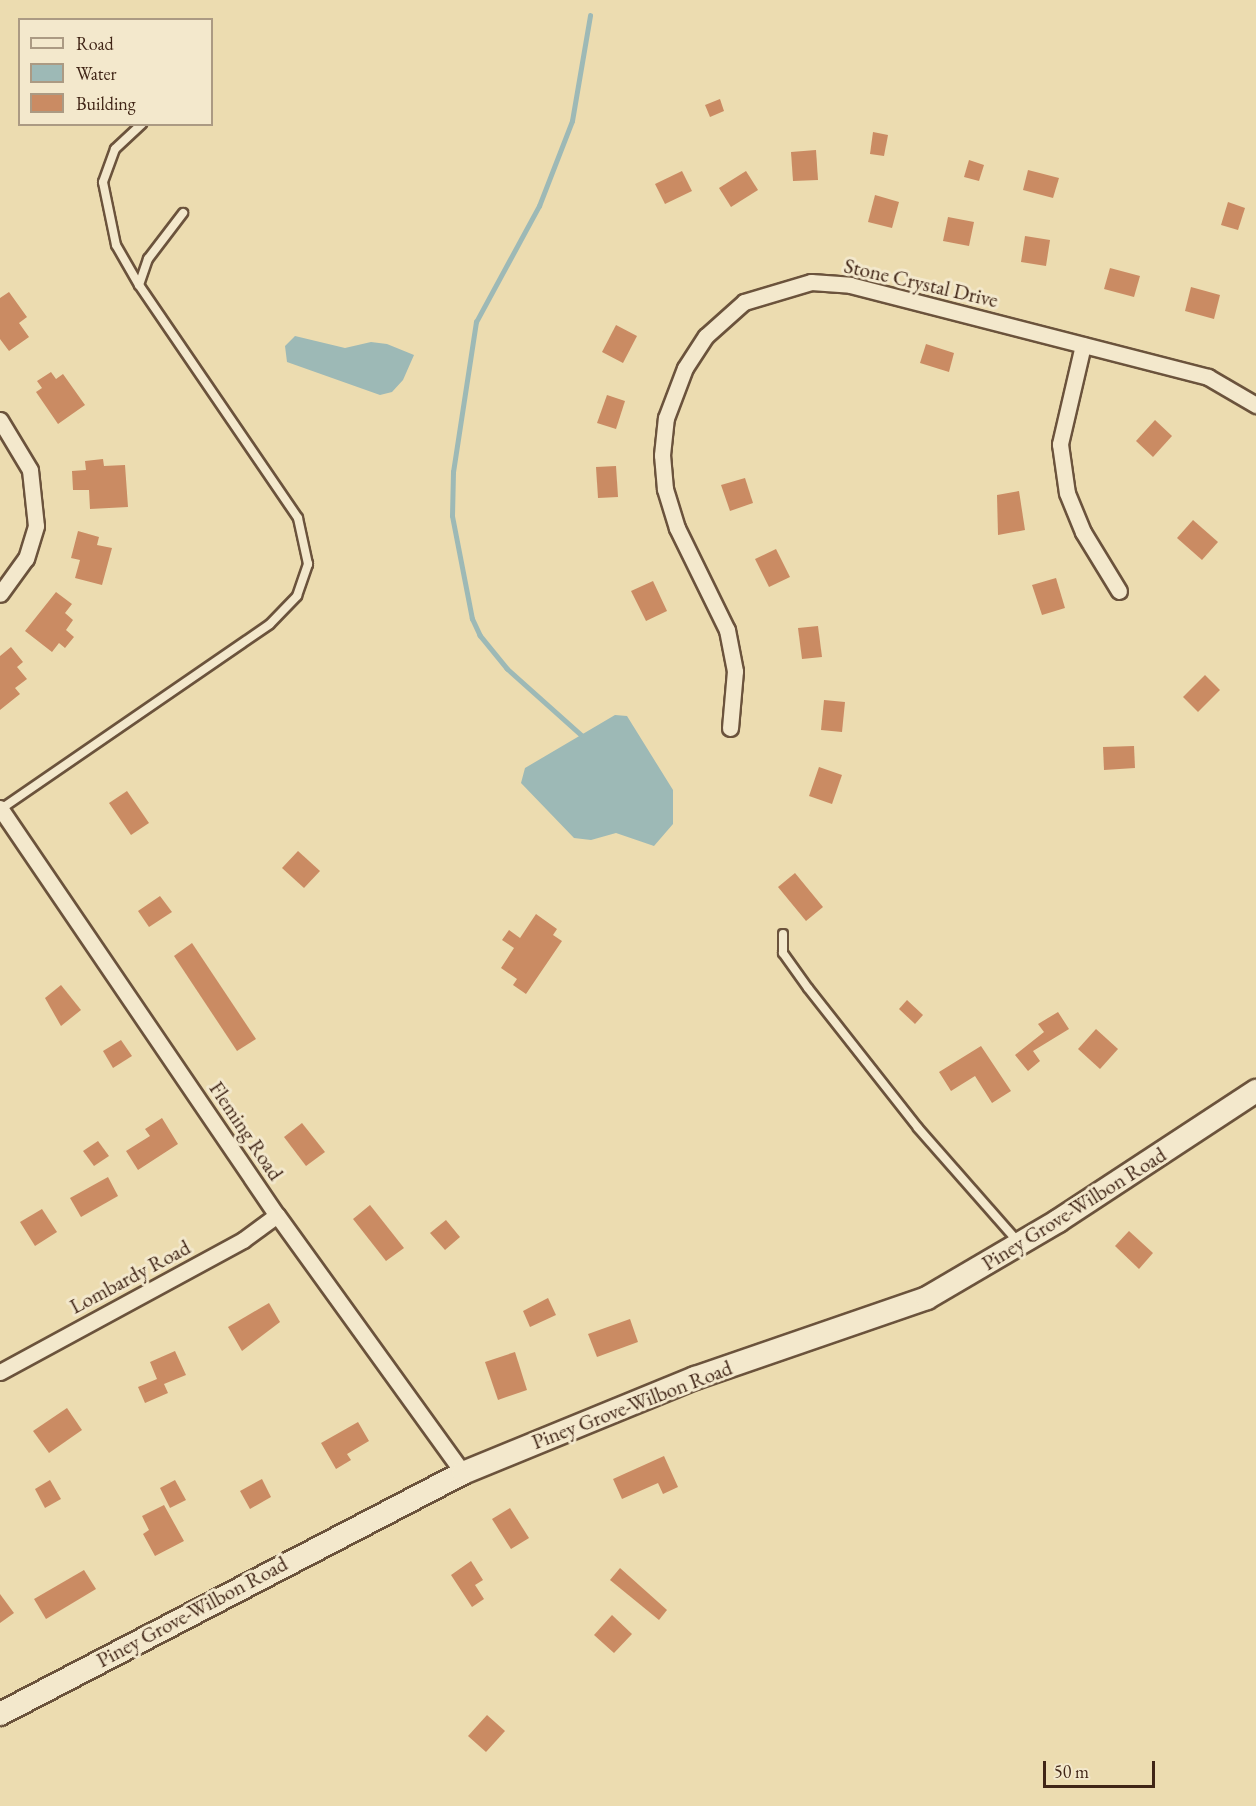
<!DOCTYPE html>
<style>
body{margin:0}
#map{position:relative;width:1256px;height:1806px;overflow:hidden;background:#ecdcb0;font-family:"EB Garamond",serif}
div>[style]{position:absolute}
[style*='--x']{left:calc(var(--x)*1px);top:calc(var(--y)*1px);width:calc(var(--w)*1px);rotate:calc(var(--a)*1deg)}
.water>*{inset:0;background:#9db9b6}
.stream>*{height:4.5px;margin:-2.25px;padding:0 2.25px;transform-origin:2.25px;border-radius:2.25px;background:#9db9b6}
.building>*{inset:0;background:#ca8b63}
.roads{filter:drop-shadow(2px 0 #6b533c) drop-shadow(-2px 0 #6b533c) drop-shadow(0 2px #6b533c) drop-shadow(0 -2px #6b533c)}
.lane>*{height:8px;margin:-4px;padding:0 4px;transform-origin:4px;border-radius:4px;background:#f3e8cc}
.street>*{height:15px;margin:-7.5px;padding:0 7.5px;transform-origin:7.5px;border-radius:7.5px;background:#f3e8cc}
.secondary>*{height:22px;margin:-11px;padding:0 11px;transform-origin:11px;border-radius:11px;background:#f3e8cc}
span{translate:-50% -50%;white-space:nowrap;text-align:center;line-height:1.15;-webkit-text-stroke:6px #f3e8cc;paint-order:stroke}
.street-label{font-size:21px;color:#402516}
.legend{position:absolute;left:18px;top:18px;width:195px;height:108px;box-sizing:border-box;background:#f3e8cc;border:2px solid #ab9a83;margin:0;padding:8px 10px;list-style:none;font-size:18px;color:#402516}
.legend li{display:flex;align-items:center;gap:12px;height:30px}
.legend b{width:30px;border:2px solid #ab9a83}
.scale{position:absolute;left:1043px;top:1761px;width:112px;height:27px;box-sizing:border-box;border:3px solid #402516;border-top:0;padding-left:8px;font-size:18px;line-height:21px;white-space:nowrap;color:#402516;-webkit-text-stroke:4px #f3e8cc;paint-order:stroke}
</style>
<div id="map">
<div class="water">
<i style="clip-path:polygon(295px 336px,345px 348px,371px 342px,387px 344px,414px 355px,403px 380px,392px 392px,380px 395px,287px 362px,285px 346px)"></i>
<i style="clip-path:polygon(615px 715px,627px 716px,673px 790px,673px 824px,654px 846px,616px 833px,591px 840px,574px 838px,521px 783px,525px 768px)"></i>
</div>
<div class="stream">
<i style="--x:583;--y:737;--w:102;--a:-138.2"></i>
<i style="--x:507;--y:669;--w:43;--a:-129.3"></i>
<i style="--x:480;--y:636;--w:19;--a:-115"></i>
<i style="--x:472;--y:619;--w:105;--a:-101"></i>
<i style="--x:452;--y:516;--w:44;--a:-88.7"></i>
<i style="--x:453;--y:472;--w:152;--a:-81.3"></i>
<i style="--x:476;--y:322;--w:132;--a:-61.5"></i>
<i style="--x:539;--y:206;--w:91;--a:-68.8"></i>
<i style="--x:572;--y:121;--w:107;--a:-80.3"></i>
</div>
<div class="building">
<i style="clip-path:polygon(720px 99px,724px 111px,710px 117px,705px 105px)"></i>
<i style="clip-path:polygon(873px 132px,888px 135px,884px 156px,870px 154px)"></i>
<i style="clip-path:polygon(816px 150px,818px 180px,793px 181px,791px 152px)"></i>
<i style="clip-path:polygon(969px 160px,984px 165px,979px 181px,964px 177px)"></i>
<i style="clip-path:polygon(1028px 170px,1059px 178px,1053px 198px,1023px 190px)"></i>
<i style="clip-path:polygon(682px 171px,692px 191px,665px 204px,655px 184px)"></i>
<i style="clip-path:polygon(746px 171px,758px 190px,731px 207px,719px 188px)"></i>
<i style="clip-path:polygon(875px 195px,899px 202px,892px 228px,868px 222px)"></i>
<i style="clip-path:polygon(1228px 202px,1245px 208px,1238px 230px,1221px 225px)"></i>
<i style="clip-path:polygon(948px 217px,974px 222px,969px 246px,943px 241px)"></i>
<i style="clip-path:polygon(1025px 236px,1050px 240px,1046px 266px,1021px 262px)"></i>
<i style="clip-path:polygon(1110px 268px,1140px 276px,1134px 297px,1104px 289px)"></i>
<i style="clip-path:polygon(1191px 287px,1220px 295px,1214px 319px,1185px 311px)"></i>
<i style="clip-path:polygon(9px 292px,27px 317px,19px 323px,29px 337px,9px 351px,0 339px,0 298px)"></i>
<i style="clip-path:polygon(616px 325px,637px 336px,623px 363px,602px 352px)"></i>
<i style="clip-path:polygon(926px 344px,954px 353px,949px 372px,920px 363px)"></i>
<i style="clip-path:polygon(51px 372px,56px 379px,63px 374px,85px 405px,58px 424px,36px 392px,42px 388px,37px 381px)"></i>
<i style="clip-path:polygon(607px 395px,625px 401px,616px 429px,597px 423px)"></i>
<i style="clip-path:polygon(1155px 420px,1172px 436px,1153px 457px,1136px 441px)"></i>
<i style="clip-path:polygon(103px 459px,104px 466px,125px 465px,128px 507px,90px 509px,89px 490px,73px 490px,72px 471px,86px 470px,85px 461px)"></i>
<i style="clip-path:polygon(616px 466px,618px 497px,598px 498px,596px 467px)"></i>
<i style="clip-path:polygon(745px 478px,753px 503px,730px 511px,721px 485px)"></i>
<i style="clip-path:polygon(1019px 491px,1025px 530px,998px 535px,997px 495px)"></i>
<i style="clip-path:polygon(1193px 520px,1218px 542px,1202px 560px,1177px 538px)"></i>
<i style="clip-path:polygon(78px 531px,99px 537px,97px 545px,112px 548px,102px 585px,75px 578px,80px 560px,71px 558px)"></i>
<i style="clip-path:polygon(776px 549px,790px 577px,769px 587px,755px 559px)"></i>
<i style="clip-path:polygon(1056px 578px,1065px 608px,1042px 615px,1032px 585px)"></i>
<i style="clip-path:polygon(653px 581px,667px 611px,646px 621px,631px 591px)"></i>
<i style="clip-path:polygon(56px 592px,72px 604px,65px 613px,73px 620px,66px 630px,74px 637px,65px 648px,59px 643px,52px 652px,25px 631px)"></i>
<i style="clip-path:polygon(818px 626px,822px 657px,802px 659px,798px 628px)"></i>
<i style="clip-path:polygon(11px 647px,23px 662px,17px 667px,27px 679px,15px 688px,20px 694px,0 710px,0 656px)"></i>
<i style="clip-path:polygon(1205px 675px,1220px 690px,1198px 712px,1183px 697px)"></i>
<i style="clip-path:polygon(824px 700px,845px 702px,842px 732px,821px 730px)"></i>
<i style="clip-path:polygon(1134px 746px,1135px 768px,1104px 770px,1103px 747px)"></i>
<i style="clip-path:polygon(819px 767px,842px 775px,832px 804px,809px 796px)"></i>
<i style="clip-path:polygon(127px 791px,149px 823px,131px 835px,109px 803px)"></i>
<i style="clip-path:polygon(298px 851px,320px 871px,304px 888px,282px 868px)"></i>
<i style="clip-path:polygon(795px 873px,823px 907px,806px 921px,778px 887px)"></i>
<i style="clip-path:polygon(160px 896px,172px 912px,149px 927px,138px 911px)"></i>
<i style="clip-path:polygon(536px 914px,557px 929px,553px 935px,562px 941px,526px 994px,513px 985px,517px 979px,501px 968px,514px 948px,502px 940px,509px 930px,520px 938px)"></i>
<i style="clip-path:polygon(192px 943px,256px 1039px,237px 1051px,174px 956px)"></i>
<i style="clip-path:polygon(61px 985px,81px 1010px,61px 1026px,45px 998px)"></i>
<i style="clip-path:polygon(907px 1000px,923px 1015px,915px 1024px,899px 1009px)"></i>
<i style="clip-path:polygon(1058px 1012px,1069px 1029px,1033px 1051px,1040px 1061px,1028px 1071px,1015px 1055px,1044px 1032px,1038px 1024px)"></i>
<i style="clip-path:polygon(1096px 1029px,1118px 1049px,1100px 1069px,1078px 1049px)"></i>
<i style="clip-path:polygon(121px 1040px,132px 1056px,113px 1068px,103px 1051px)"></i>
<i style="clip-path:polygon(981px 1046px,1011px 1091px,992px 1103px,975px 1076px,951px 1091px,939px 1072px)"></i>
<i style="clip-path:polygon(162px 1118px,178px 1144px,138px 1170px,126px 1151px,150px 1136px,145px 1129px)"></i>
<i style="clip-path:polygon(302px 1123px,325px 1152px,306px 1166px,284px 1137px)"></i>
<i style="clip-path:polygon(98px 1141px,109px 1156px,94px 1166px,83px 1151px)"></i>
<i style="clip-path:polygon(108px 1177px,118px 1196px,81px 1217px,70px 1198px)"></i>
<i style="clip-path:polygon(370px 1205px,404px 1248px,386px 1261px,353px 1219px)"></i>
<i style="clip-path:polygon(42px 1209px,57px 1232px,35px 1246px,20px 1222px)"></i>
<i style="clip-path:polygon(446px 1220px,460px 1237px,445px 1250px,430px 1233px)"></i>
<i style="clip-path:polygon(1129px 1231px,1153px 1253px,1139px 1269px,1115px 1246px)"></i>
<i style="clip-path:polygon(548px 1298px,556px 1315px,530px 1327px,523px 1311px)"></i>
<i style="clip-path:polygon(269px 1303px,280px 1322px,242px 1351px,228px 1327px)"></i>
<i style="clip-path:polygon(630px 1319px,638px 1342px,597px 1357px,588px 1334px)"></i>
<i style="clip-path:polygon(175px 1351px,186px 1375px,164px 1384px,168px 1393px,145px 1403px,138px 1387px,157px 1379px,150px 1362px)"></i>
<i style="clip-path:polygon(515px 1352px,527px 1390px,498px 1400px,485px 1362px)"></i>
<i style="clip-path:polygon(67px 1408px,82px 1430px,49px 1453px,33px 1431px)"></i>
<i style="clip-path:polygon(358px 1422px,369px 1441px,347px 1454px,351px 1460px,336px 1469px,321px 1443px)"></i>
<i style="clip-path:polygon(664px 1456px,678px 1487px,663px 1494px,658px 1483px,622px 1499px,613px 1479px)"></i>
<i style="clip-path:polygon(262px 1479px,271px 1497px,250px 1509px,240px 1491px)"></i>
<i style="clip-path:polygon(50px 1480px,61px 1499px,45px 1508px,35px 1489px)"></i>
<i style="clip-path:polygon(175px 1480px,186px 1500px,170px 1508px,160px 1488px)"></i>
<i style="clip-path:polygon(164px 1505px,184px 1541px,155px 1556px,143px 1534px,149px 1530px,142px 1516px)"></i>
<i style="clip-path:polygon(510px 1508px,529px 1538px,511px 1549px,492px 1519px)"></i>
<i style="clip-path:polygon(471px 1561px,483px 1580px,475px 1585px,484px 1599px,472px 1607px,451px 1575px)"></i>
<i style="clip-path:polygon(620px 1568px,667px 1610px,659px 1620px,610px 1580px)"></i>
<i style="clip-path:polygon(84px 1570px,96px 1589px,46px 1619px,34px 1599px)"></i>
<i style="clip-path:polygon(0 1594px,14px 1613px,0 1623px)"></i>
<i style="clip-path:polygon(612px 1615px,632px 1634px,614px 1653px,594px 1635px)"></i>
<i style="clip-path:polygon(487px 1715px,505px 1731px,486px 1752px,468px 1736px)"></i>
</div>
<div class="roads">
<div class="lane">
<i style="--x:139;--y:285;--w:46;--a:-119.9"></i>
<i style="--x:116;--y:245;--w:64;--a:-101.7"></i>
<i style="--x:103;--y:182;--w:35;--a:-70"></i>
<i style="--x:115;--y:149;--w:37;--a:-43"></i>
<i style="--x:1;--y:809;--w:326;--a:-34.5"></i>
<i style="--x:270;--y:624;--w:39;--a:-46"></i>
<i style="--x:297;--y:596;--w:34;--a:-71"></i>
<i style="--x:308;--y:564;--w:47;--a:-102.3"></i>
<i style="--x:298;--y:518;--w:282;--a:-124.3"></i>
<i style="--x:139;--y:285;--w:28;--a:-71"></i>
<i style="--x:148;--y:259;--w:58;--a:-52.7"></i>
<i style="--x:783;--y:934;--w:19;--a:90"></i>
<i style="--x:783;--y:953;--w:43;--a:54.5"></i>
<i style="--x:808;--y:988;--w:178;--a:51.8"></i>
<i style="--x:918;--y:1128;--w:153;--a:48.7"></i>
</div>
<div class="street">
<i style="--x:1083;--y:345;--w:102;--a:103.1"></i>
<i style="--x:1060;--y:444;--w:49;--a:81.9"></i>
<i style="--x:1067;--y:493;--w:42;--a:67.7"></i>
<i style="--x:1083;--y:532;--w:69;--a:58.6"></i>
<i style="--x:0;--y:420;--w:58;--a:59"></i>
<i style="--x:30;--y:470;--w:56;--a:83.9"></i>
<i style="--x:36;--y:526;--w:34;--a:107"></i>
<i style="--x:26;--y:558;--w:44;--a:125.8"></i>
<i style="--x:730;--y:728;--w:57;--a:-85"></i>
<i style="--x:735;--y:671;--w:42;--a:-101"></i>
<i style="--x:727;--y:630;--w:114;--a:-116.1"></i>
<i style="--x:677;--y:528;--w:41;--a:-107.1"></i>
<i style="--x:665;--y:489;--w:34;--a:-95"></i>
<i style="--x:662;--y:455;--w:37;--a:-84"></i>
<i style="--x:666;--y:418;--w:53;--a:-69.2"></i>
<i style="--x:685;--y:368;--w:38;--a:-57"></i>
<i style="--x:706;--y:336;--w:51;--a:-41.8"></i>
<i style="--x:744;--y:302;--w:70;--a:-16.6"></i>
<i style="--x:811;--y:282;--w:39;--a:4"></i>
<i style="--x:850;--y:285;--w:370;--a:14.4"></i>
<i style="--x:1208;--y:377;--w:56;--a:30.3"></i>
<i style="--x:0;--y:808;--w:492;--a:55.8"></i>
<i style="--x:277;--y:1215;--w:318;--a:54.2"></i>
<i style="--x:0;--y:1372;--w:277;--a:-28.5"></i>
<i style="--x:243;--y:1240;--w:42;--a:-36.3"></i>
</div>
<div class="secondary">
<i style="--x:0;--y:1714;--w:522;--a:-27.5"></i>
<i style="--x:463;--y:1473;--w:251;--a:-22.3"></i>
<i style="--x:695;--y:1378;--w:245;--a:-19"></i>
<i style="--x:927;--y:1298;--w:152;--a:-30.4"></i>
<i style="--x:1058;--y:1221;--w:237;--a:-33.3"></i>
</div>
</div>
<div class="street-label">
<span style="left:921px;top:283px;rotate:13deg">Stone Crystal Drive</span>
<span style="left:246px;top:1131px;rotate:56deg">Fleming Road</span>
<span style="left:1074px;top:1209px;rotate:-32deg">Piney Grove-Wilbon Road</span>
<span style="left:130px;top:1277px;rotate:-28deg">Lombardy Road</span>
<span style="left:632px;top:1405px;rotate:-21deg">Piney Grove-Wilbon Road</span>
<span style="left:192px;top:1612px;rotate:-28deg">Piney Grove-Wilbon Road</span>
</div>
<ul class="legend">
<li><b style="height:8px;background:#f3e8cc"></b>Road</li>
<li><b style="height:16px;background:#9db9b6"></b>Water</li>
<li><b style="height:16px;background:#ca8b63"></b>Building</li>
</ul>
<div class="scale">50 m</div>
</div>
